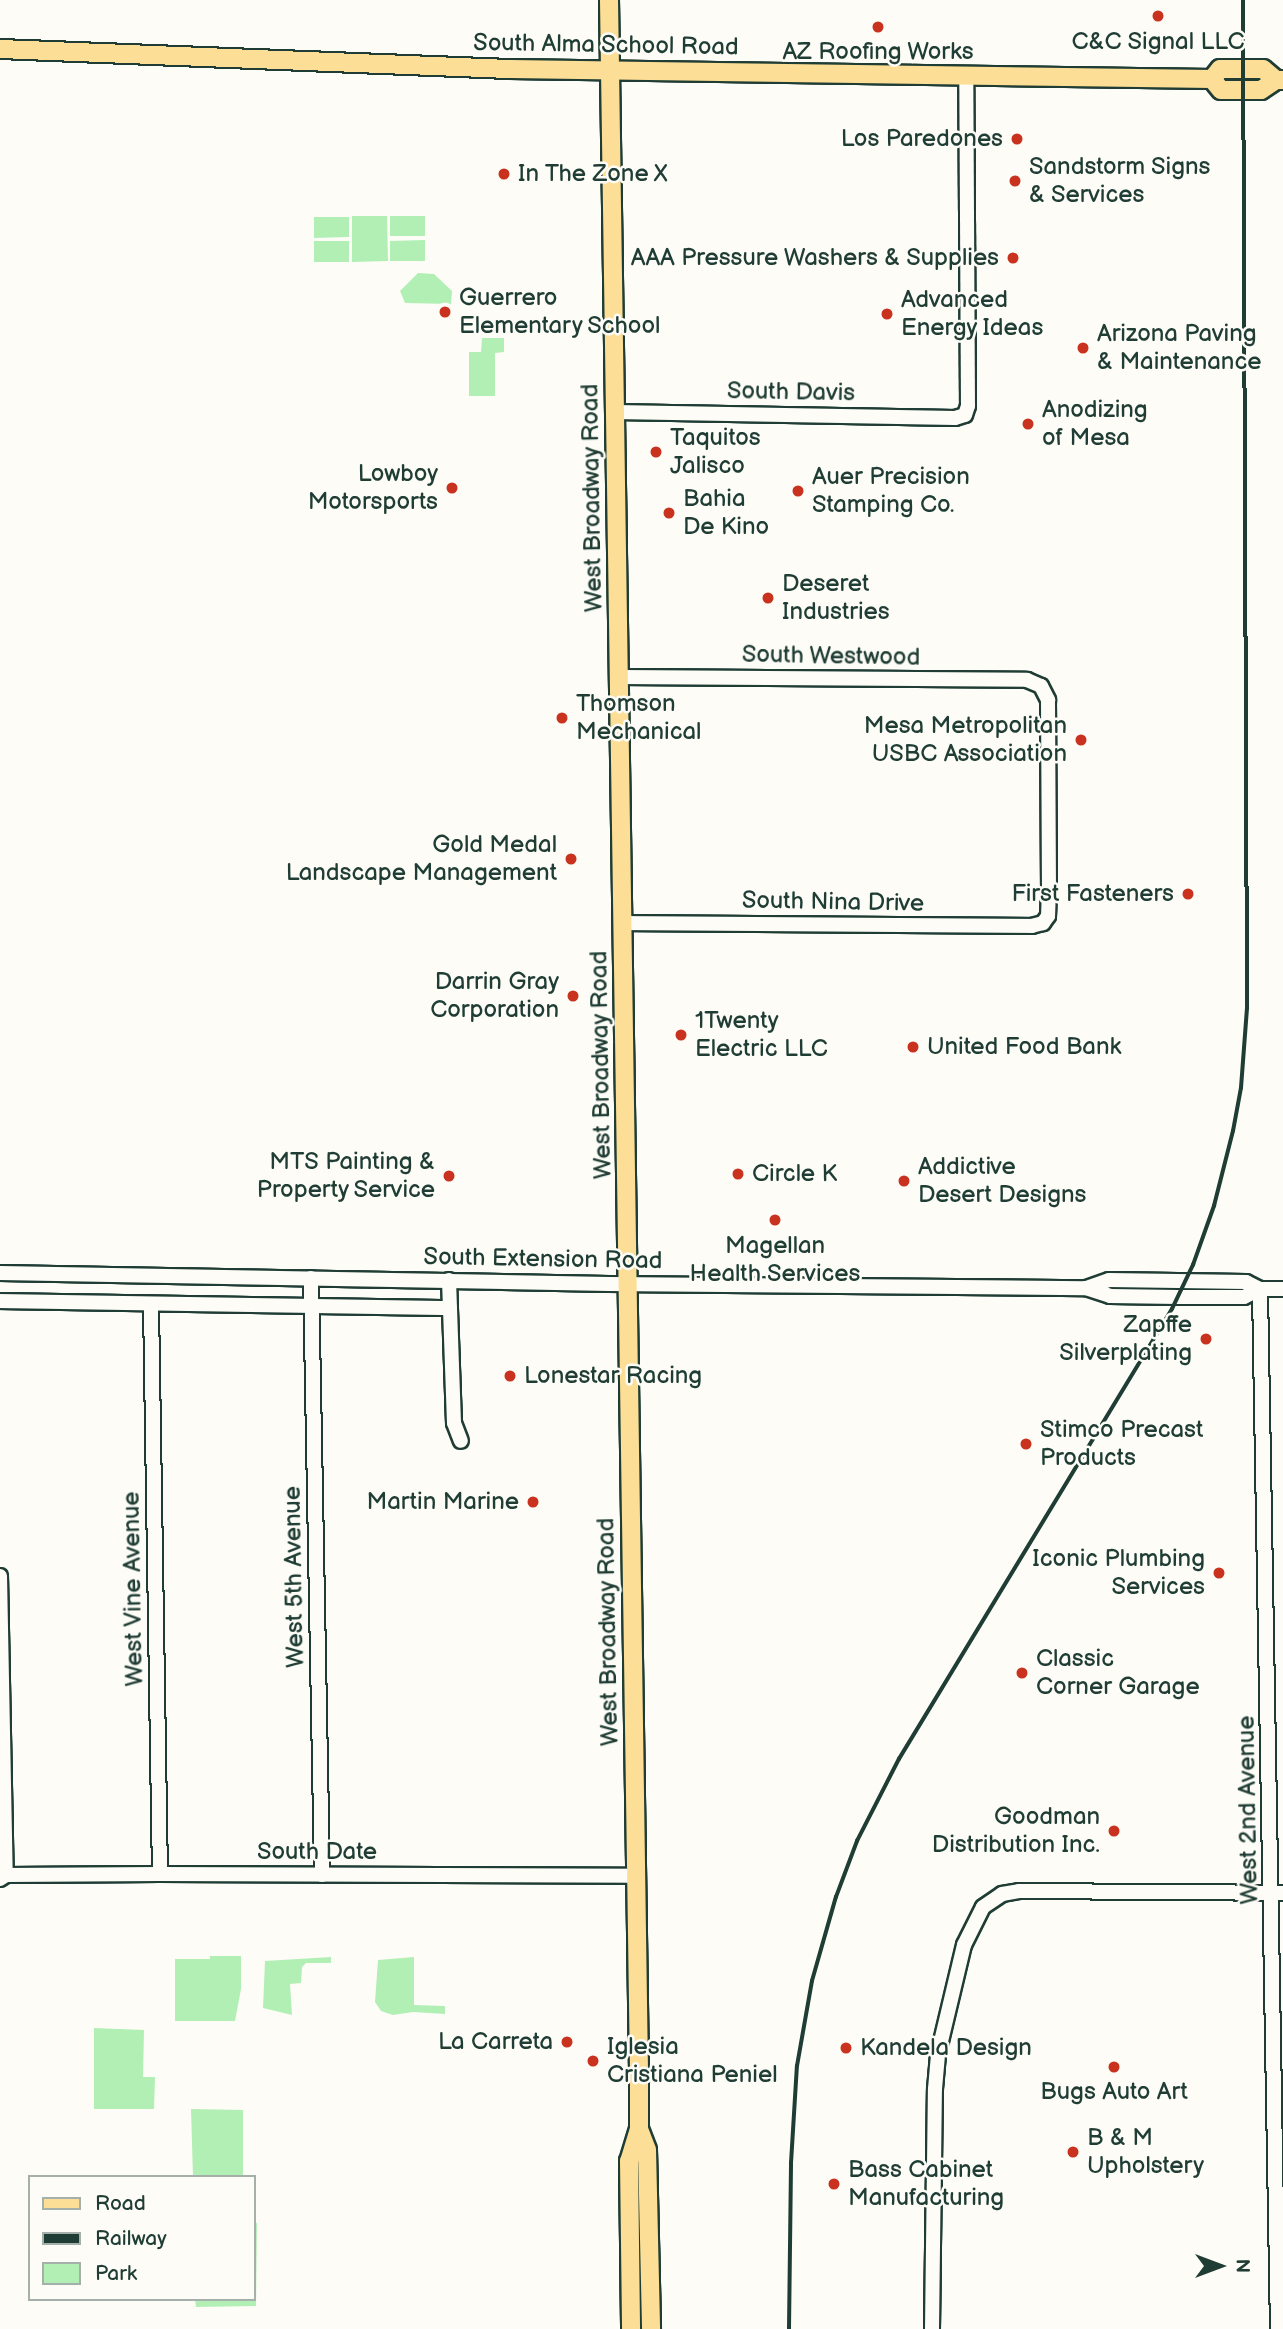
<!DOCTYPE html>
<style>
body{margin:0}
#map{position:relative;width:1283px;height:2329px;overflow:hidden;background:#fdfcf7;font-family:"Balsamiq Sans",sans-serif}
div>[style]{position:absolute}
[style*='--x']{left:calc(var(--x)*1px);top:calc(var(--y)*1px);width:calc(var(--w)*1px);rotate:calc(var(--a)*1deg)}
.green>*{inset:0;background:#b2efb5}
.roads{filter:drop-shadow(2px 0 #1f3d34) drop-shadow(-2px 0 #1f3d34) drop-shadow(0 2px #1f3d34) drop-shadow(0 -2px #1f3d34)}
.minor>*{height:14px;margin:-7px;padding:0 7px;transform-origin:7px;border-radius:7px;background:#fdfcf7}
.major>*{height:18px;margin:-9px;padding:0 9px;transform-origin:9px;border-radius:9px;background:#fcde96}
.rail>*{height:3.5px;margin:-1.75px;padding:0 1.75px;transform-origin:1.75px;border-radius:1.75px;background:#1f3d34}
.dots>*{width:19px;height:19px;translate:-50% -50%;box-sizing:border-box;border:4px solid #fdfcf7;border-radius:50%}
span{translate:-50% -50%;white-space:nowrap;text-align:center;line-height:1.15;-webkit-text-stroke:5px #fdfcf7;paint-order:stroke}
.poi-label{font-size:24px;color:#1f3d34}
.right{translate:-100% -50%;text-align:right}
.left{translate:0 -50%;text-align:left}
.street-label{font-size:24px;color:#1f3d34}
.legend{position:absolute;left:28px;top:2175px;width:228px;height:126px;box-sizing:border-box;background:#fdfcf7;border:2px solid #a4b0a9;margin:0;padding:9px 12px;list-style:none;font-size:21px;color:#1f3d34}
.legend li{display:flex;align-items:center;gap:14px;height:35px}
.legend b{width:35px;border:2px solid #a4b0a9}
.north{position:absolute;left:1185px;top:2231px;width:70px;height:70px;-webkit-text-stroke:5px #fdfcf7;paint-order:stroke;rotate:90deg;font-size:19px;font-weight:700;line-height:28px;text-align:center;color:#1f3d34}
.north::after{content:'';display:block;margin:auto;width:24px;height:32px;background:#1f3d34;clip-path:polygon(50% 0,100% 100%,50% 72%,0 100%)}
</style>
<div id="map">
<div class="green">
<i style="clip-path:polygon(352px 216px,387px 216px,388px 261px,352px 262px)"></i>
<i style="clip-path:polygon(390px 216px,425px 216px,425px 236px,390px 236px)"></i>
<i style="clip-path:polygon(314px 217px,349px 217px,349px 237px,314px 238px)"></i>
<i style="clip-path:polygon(425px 240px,425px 261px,390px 261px,390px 241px)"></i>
<i style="clip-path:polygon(314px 241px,349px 241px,349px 262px,314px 262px)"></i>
<i style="clip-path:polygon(418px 273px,434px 274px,452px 291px,451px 304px,405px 303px,400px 291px)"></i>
<i style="clip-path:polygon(482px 338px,504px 338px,504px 352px,495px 353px,495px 396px,469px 396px,469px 352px,481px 352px)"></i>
<i style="clip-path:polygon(210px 1956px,241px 1956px,241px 1989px,235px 2021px,175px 2021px,175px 1959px,210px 1959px)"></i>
<i style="clip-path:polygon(331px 1957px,331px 1963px,306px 1963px,302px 1967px,301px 1983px,290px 1984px,292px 2015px,263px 2008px,265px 1961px)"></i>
<i style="clip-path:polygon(414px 1957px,414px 2005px,445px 2006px,445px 2014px,413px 2012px,393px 2015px,381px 2011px,375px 2002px,378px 1960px)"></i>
<i style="clip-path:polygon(94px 2028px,144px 2030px,143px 2077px,155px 2077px,154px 2109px,94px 2109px)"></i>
<i style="clip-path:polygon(191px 2109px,243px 2110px,243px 2177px,193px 2177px)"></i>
<i style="clip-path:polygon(254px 2223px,257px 2223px,256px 2306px,196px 2307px,195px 2299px,254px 2299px)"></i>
</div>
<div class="roads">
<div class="minor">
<i style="--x:615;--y:412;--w:340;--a:1"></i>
<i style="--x:955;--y:418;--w:10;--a:-17"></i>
<i style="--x:965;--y:415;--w:9;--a:-72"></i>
<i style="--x:968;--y:406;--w:331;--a:-90.3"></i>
<i style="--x:620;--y:677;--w:407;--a:0.4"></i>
<i style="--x:1027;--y:680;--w:15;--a:23"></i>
<i style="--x:1041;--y:686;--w:16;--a:63"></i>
<i style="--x:1048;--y:700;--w:189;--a:89.7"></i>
<i style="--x:1049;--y:889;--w:27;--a:92"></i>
<i style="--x:1048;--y:916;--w:9;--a:126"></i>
<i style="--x:1043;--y:923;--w:11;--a:165"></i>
<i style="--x:1032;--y:926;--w:409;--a:-179.6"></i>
<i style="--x:0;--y:1273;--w:609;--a:1.03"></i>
<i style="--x:609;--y:1284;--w:477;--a:0.5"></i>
<i style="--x:1086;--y:1288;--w:25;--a:18"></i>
<i style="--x:1110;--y:1296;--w:68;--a:0.8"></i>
<i style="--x:1178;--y:1297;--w:66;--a:0"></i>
<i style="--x:1244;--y:1297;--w:18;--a:-27"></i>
<i style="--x:311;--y:1278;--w:597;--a:88.94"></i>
<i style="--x:449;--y:1280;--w:143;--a:88"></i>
<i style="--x:454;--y:1423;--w:19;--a:69"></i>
<i style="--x:1086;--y:1288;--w:24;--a:-19"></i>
<i style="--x:1109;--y:1280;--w:137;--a:0.8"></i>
<i style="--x:1246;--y:1282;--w:16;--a:27"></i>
<i style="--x:1260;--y:1289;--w:23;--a:0"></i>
<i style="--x:1260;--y:1289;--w:1040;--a:89.01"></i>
<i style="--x:0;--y:1301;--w:450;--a:0.9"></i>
<i style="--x:151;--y:1304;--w:570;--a:89.1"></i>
<i style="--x:0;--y:1576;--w:299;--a:88.9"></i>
<i style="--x:0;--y:1879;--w:7;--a:-34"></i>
<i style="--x:6;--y:1875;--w:154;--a:-0.4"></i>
<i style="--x:160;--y:1874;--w:476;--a:0.2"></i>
<i style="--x:932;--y:2329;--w:240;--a:-89.3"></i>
<i style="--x:935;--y:2089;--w:35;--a:-85"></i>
<i style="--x:938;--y:2054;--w:112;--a:-76.6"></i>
<i style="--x:964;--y:1945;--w:42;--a:-63.4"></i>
<i style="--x:983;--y:1907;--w:23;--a:-34"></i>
<i style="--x:1002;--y:1894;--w:17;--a:-10"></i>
<i style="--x:1019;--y:1891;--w:264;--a:0.4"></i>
</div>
<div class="major">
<i style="--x:609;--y:0;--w:2081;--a:89.17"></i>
<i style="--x:639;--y:2081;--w:48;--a:90"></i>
<i style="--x:639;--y:2129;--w:34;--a:107"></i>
<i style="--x:629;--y:2161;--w:168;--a:89.3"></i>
<i style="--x:0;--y:49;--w:510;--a:2.25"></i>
<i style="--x:510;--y:69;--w:702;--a:0.82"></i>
<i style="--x:1212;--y:79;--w:14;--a:51"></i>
<i style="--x:1221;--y:90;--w:40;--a:0"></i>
<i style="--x:1261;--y:90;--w:18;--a:-34"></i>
<i style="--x:1276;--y:80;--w:7;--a:0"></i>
<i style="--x:1212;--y:79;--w:13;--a:-51"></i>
<i style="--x:1220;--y:69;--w:43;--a:0"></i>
<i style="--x:1263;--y:69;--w:17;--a:40"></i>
<i style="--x:639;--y:2129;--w:22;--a:69"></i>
<i style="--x:647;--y:2150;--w:179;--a:88.7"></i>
</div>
</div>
<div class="rail">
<i style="--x:789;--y:2329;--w:166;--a:-89.3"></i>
<i style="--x:791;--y:2163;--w:97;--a:-86.5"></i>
<i style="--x:797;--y:2066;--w:86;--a:-80"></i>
<i style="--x:812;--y:1981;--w:87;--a:-74.1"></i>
<i style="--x:836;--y:1897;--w:60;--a:-69.4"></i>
<i style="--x:857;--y:1841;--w:92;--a:-62.9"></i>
<i style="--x:899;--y:1759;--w:526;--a:-58.76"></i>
<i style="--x:1172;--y:1309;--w:49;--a:-64.5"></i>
<i style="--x:1193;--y:1265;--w:63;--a:-70.4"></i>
<i style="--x:1214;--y:1206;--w:77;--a:-75.8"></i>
<i style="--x:1233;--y:1131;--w:44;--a:-79.5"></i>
<i style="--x:1241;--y:1088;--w:79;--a:-85.7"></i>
<i style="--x:1247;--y:1009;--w:1009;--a:-90.23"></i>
</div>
<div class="dots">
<i style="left:1158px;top:16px;background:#c8321e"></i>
<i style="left:878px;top:27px;background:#c8321e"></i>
<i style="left:1017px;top:139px;background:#c8321e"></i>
<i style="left:504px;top:174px;background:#c8321e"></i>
<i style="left:1015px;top:181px;background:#c8321e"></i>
<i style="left:1013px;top:258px;background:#c8321e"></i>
<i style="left:445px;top:312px;background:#c8321e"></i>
<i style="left:887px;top:314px;background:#c8321e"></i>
<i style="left:1083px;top:348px;background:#c8321e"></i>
<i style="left:1028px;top:424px;background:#c8321e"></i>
<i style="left:656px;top:452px;background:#c8321e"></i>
<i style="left:452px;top:488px;background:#c8321e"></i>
<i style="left:798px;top:491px;background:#c8321e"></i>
<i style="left:669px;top:513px;background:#c8321e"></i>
<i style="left:768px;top:598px;background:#c8321e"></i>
<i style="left:562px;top:718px;background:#c8321e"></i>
<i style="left:1081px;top:740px;background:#c8321e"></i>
<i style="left:571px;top:859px;background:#c8321e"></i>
<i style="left:1188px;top:894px;background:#c8321e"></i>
<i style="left:573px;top:996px;background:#c8321e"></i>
<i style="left:681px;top:1035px;background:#c8321e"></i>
<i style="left:913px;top:1047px;background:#c8321e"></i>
<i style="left:738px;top:1174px;background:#c8321e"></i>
<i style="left:449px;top:1176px;background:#c8321e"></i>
<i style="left:904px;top:1181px;background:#c8321e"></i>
<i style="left:775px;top:1220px;background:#c8321e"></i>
<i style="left:1206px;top:1339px;background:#c8321e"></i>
<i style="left:510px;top:1376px;background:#c8321e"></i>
<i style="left:1026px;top:1444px;background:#c8321e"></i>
<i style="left:533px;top:1502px;background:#c8321e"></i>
<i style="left:1219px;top:1573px;background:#c8321e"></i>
<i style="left:1022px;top:1673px;background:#c8321e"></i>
<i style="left:1114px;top:1831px;background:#c8321e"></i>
<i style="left:567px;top:2042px;background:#c8321e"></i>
<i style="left:846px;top:2048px;background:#c8321e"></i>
<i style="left:593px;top:2061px;background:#c8321e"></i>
<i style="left:1114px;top:2067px;background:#c8321e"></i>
<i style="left:1073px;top:2152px;background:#c8321e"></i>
<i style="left:834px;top:2184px;background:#c8321e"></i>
</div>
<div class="poi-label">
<span style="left:1158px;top:42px">C&amp;C Signal LLC</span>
<span style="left:878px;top:52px">AZ Roofing Works</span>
<span class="right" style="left:1003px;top:139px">Los Paredones</span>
<span class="left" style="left:1029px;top:181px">Sandstorm Signs<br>&amp; Services</span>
<span class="left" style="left:518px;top:174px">In The Zone X</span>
<span class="right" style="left:999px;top:258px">AAA Pressure Washers &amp; Supplies</span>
<span class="left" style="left:459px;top:312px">Guerrero<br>Elementary School</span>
<span class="left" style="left:901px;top:314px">Advanced<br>Energy Ideas</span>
<span class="left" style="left:1097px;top:348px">Arizona Paving<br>&amp; Maintenance</span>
<span class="left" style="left:1042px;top:424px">Anodizing<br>of Mesa</span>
<span class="left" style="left:670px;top:452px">Taquitos<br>Jalisco</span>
<span class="right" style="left:438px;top:488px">Lowboy<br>Motorsports</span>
<span class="left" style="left:812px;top:491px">Auer Precision<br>Stamping Co.</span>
<span class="left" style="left:683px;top:513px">Bahia<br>De Kino</span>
<span class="left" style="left:782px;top:598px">Deseret<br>Industries</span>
<span class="left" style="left:576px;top:718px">Thomson<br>Mechanical</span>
<span class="right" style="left:1067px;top:740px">Mesa Metropolitan<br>USBC Association</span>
<span class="right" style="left:557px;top:859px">Gold Medal<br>Landscape Management</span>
<span class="right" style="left:1174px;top:894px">First Fasteners</span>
<span class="right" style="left:559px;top:996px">Darrin Gray<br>Corporation</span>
<span class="left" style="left:695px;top:1035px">1Twenty<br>Electric LLC</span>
<span class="left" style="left:927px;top:1047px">United Food Bank</span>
<span class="right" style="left:435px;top:1176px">MTS Painting &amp;<br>Property Service</span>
<span class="left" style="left:918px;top:1181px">Addictive<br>Desert Designs</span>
<span class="left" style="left:752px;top:1174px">Circle K</span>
<span style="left:775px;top:1260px">Magellan<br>Health Services</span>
<span class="right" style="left:1192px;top:1339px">Zapffe<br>Silverplating</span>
<span class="left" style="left:524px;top:1376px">Lonestar Racing</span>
<span class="left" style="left:1040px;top:1444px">Stimco Precast<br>Products</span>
<span class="right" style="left:519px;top:1502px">Martin Marine</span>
<span class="right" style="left:1205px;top:1573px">Iconic Plumbing<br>Services</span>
<span class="left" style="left:1036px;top:1673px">Classic<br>Corner Garage</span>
<span class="right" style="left:1100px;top:1831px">Goodman<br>Distribution Inc.</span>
<span class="right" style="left:553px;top:2042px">La Carreta</span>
<span class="left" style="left:607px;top:2061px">Iglesia<br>Cristiana Peniel</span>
<span class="left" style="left:860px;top:2048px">Kandela Design</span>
<span style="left:1114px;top:2092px">Bugs Auto Art</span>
<span class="left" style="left:1087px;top:2152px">B &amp; M<br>Upholstery</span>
<span class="left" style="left:848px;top:2184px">Bass Cabinet<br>Manufacturing</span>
</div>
<div class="street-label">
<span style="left:606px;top:45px;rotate:1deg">South Alma School Road</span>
<span style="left:791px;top:392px;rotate:1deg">South Davis</span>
<span style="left:592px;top:498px;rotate:-91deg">West Broadway Road</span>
<span style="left:831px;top:656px;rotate:1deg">South Westwood</span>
<span style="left:833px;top:902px;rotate:1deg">South Nina Drive</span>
<span style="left:601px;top:1065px;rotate:-91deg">West Broadway Road</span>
<span style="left:543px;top:1259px;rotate:1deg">South Extension Road</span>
<span style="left:294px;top:1577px;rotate:-91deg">West 5th Avenue</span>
<span style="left:133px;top:1589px;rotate:-91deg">West Vine Avenue</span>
<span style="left:608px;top:1632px;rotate:-91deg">West Broadway Road</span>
<span style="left:1248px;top:1810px;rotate:-91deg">West 2nd Avenue</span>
<span style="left:317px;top:1852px">South Date</span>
</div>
<ul class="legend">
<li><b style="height:9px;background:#fcde96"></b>Road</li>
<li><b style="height:9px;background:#1f3d34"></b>Railway</li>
<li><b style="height:19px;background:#b2efb5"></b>Park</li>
</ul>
<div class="north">N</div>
</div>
